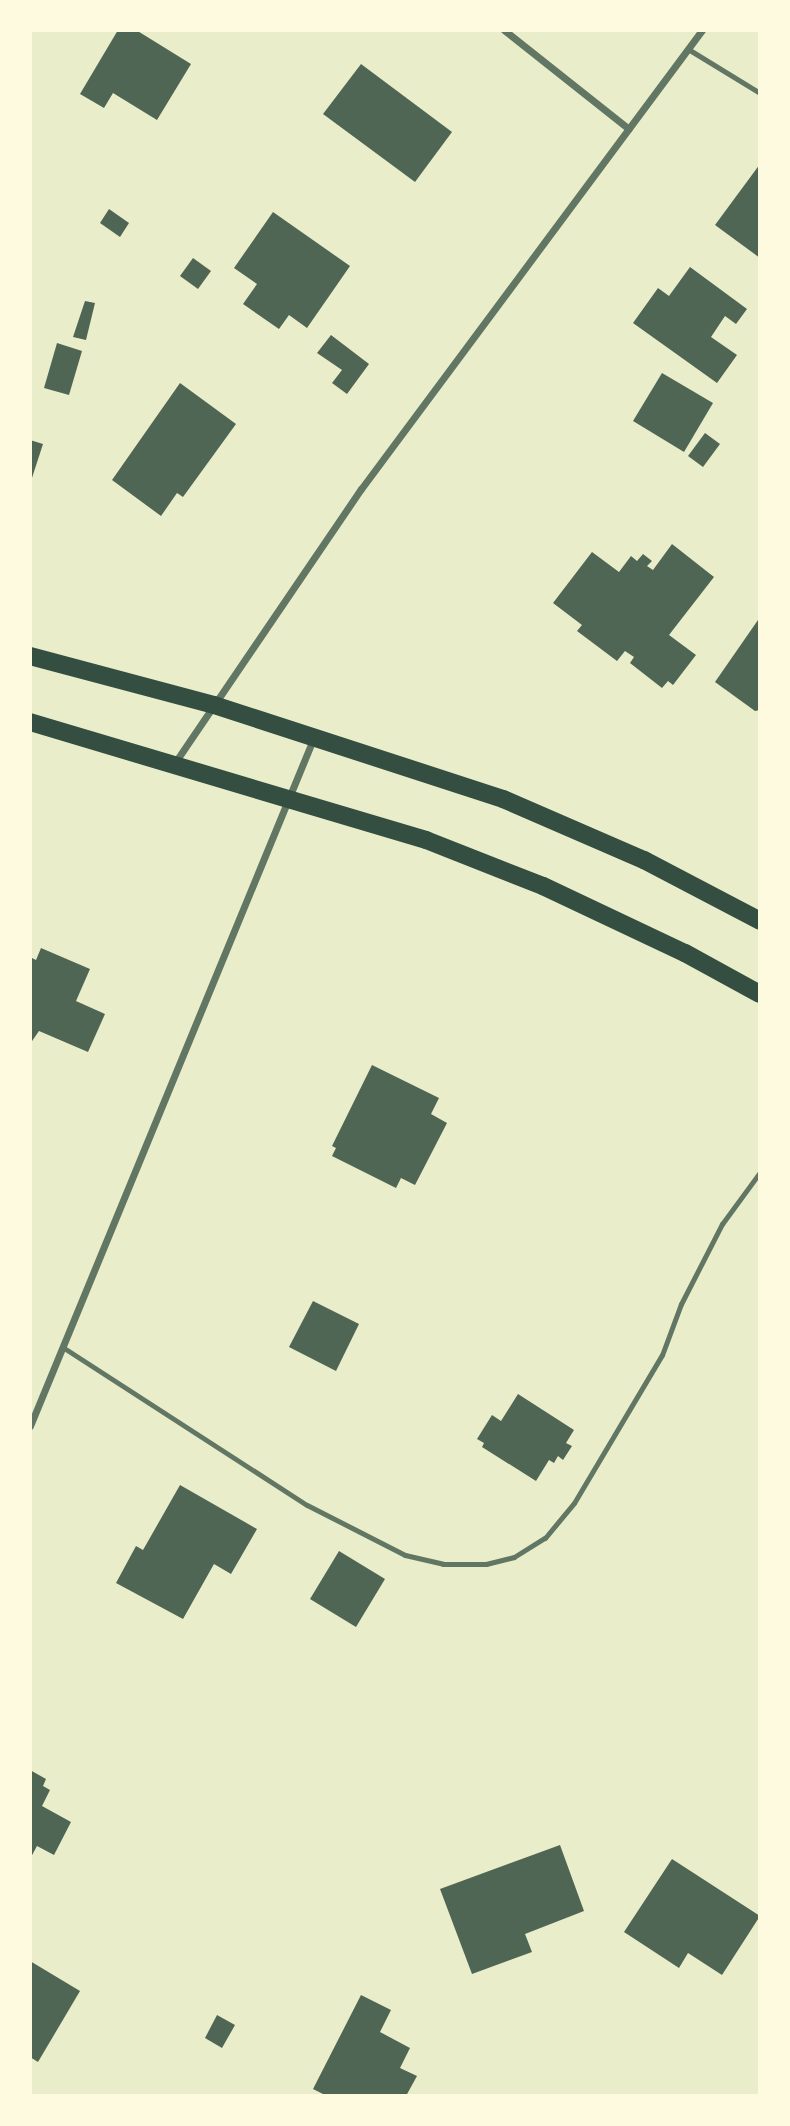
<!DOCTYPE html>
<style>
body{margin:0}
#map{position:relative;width:790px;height:2126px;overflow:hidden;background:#e9edc9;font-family:"Varela Round",sans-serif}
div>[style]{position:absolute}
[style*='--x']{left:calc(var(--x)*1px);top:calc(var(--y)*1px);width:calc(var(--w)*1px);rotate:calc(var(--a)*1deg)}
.building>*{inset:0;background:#4f6655}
.service>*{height:5px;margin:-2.5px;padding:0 2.5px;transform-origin:2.5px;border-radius:2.5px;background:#617663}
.minor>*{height:7px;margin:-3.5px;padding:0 3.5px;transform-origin:3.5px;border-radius:3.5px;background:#617663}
.primary>*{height:18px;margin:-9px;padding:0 9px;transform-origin:9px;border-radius:9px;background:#344e41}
span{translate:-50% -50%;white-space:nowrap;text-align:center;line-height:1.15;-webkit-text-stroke:7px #fefae0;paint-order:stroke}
.frame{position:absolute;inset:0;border:32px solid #fefae0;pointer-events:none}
</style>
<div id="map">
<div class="building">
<i style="clip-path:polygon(118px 30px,136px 30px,191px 64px,157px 120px,113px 93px,104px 108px,80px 94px)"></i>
<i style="clip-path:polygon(361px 64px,452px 132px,415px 182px,323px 114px)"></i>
<i style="clip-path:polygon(760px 164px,760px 258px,715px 225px)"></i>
<i style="clip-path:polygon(109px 209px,129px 223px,120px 237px,100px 223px)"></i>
<i style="clip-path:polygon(273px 212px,350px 266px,307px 328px,289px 315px,279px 329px,243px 304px,257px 284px,234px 268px)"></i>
<i style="clip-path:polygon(193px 258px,211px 271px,198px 289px,180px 276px)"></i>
<i style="clip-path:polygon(690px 267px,747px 309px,736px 324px,725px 316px,711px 337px,737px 355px,717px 383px,633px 323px,658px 288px,669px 296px)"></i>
<i style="clip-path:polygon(85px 301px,95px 303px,86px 340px,73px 337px)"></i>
<i style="clip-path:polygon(331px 335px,369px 364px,347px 394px,332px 383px,342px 370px,317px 353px)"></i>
<i style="clip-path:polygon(57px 343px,82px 351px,69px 395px,44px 388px)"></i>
<i style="clip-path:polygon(662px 373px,713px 403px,684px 452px,633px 421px)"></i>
<i style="clip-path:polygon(180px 383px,236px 424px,183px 497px,177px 493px,161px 516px,112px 480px)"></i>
<i style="clip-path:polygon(705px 433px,720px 444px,703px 467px,688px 456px)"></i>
<i style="clip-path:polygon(30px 440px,43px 444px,30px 484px)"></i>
<i style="clip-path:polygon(672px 544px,714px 577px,669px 635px,696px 655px,673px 685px,668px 681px,662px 688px,630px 663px,634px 657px,625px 651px,617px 661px,577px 631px,582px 625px,553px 603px,592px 552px,619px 572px,631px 556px,637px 561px,643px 554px,652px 561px,647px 566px,653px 570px)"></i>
<i style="clip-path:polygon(758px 620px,760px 710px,755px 711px,715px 682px)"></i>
<i style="clip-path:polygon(41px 948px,90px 969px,76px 1001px,105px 1014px,88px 1052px,39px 1031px,30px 1044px,30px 957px,36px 960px)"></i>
<i style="clip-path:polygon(372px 1065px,439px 1098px,431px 1114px,447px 1123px,415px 1185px,401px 1178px,396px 1188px,332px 1156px,336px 1148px,332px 1146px)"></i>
<i style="clip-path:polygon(313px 1301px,359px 1324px,336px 1371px,289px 1347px)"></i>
<i style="clip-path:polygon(518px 1394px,574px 1430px,566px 1443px,572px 1446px,563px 1460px,558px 1456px,554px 1463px,549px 1460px,536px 1481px,482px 1447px,484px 1443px,477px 1439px,492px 1415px,501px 1421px)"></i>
<i style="clip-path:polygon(180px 1485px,257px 1529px,231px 1574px,214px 1564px,183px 1619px,116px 1583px,136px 1546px,143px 1550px)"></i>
<i style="clip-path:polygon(339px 1551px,385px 1579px,356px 1627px,310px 1599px)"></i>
<i style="clip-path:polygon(30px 1770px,46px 1779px,43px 1786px,50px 1790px,42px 1806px,71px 1822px,54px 1855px,37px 1846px,30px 1859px)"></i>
<i style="clip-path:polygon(560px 1845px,584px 1911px,525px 1934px,532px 1952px,472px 1974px,440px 1889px)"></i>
<i style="clip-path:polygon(672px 1859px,760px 1916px,722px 1975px,688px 1953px,679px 1968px,624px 1932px)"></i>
<i style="clip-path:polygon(30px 1961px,80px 1991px,38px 2062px,30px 2057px)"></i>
<i style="clip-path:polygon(361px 1995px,391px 2010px,380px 2032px,410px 2048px,400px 2068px,417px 2076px,406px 2096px,327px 2096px,313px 2089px)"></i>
<i style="clip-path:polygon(217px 2015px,235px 2025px,222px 2048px,205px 2038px)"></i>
</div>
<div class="service">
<i style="--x:688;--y:49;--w:84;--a:31.4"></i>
<i style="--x:64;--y:1348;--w:289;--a:32.9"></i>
<i style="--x:307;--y:1505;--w:110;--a:27"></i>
<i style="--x:405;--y:1555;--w:39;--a:13"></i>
<i style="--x:443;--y:1564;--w:43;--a:0"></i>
<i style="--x:486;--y:1564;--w:29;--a:-14"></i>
<i style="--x:514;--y:1557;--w:36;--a:-32"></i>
<i style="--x:545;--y:1538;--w:45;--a:-50.4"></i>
<i style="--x:574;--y:1503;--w:172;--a:-59.3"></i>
<i style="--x:662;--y:1355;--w:54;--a:-69.6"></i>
<i style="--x:681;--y:1304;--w:90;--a:-62.9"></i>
<i style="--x:722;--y:1224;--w:64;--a:-53.8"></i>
</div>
<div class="minor">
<i style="--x:504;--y:30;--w:159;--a:38.4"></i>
<i style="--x:174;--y:764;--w:333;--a:-55.8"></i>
<i style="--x:361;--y:489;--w:572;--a:-53.39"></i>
<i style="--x:30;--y:1426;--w:745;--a:-67.6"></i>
</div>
<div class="primary">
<i style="--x:30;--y:656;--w:190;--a:14.9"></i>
<i style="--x:214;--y:705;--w:304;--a:18"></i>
<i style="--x:503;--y:799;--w:154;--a:23.4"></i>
<i style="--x:644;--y:860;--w:131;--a:27.7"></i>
<i style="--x:30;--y:722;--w:413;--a:16.6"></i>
<i style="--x:426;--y:840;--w:126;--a:21.5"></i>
<i style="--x:543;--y:886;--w:157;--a:25.3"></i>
<i style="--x:685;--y:953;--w:85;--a:28.7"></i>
</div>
<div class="frame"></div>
</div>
